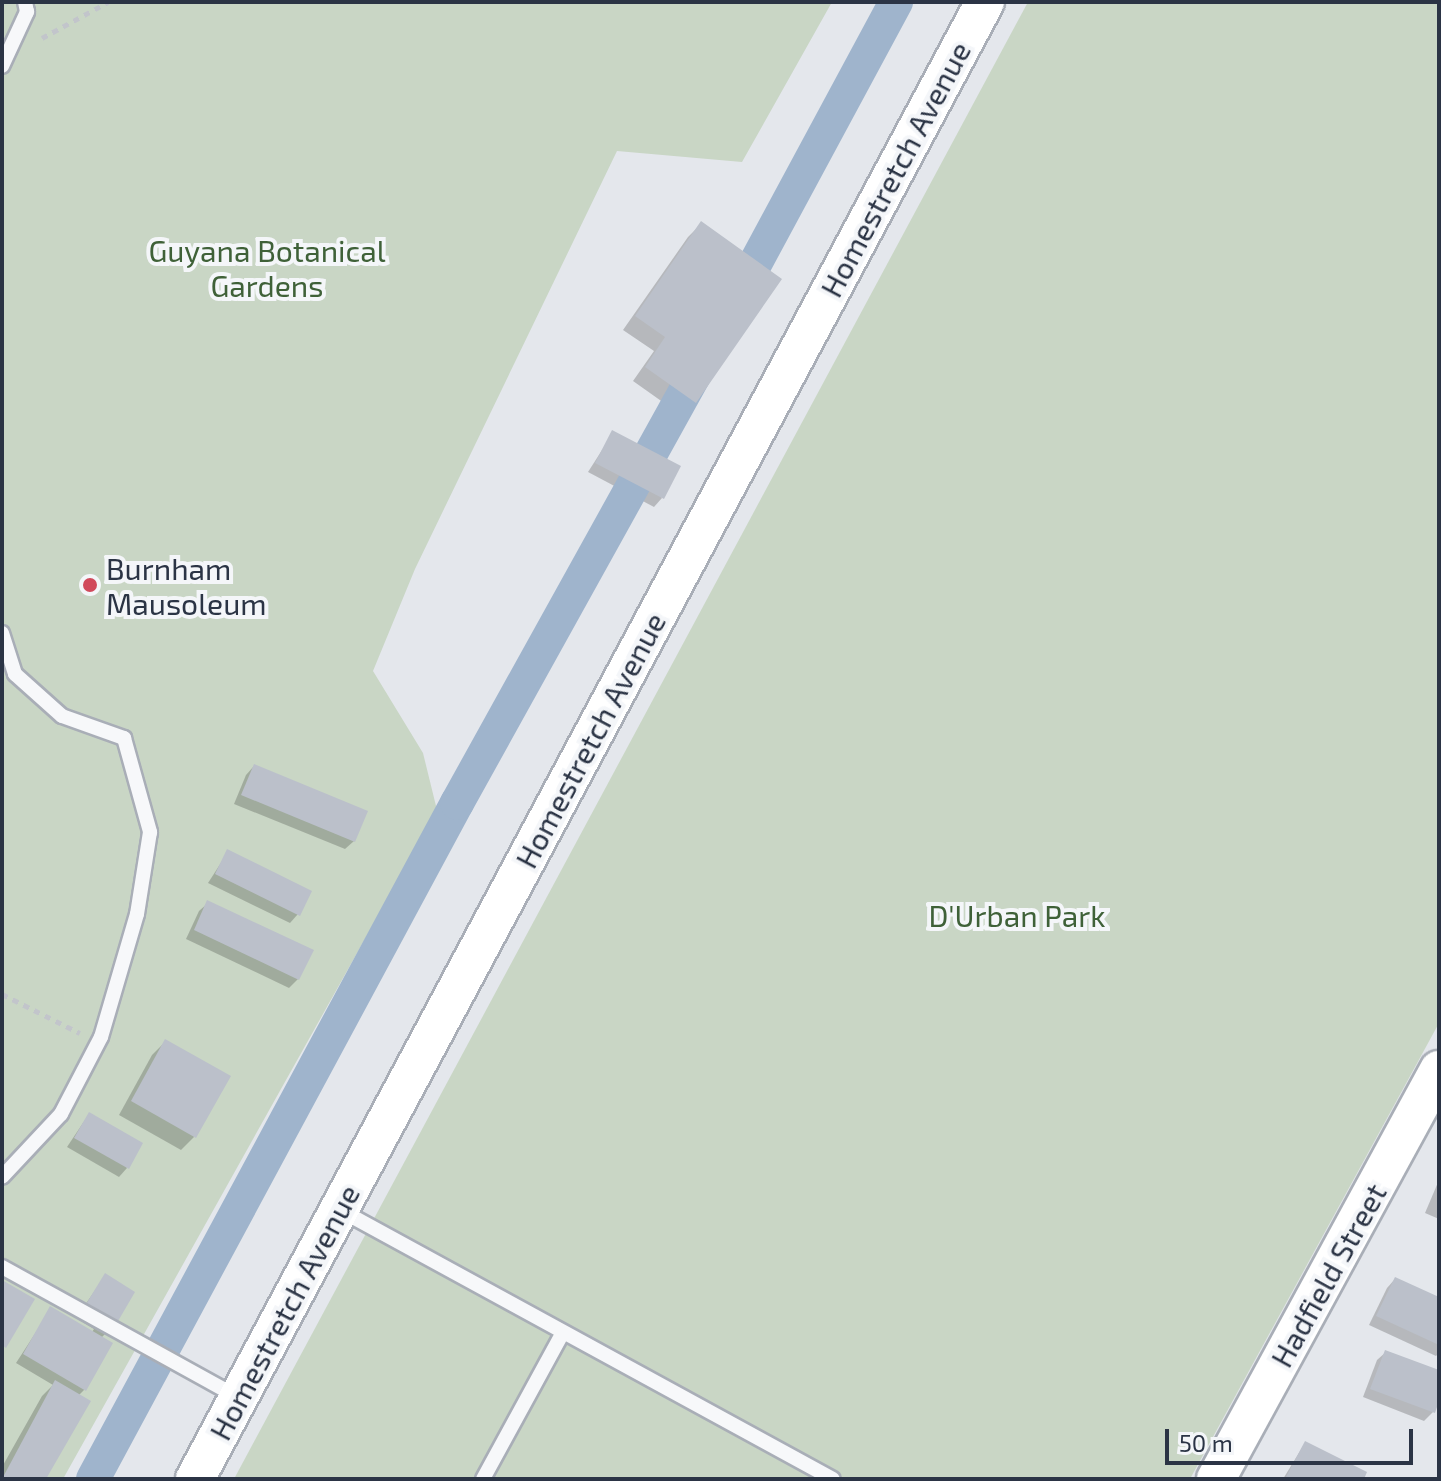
<!DOCTYPE html>
<style>
body{margin:0}
#map{position:relative;width:1441px;height:1481px;overflow:hidden;background:#e4e7ec;font-family:"Exo 2",sans-serif}
div>[style]{position:absolute}
[style*='--x']{left:calc(var(--x)*1px);top:calc(var(--y)*1px);width:calc(var(--w)*1px);rotate:calc(var(--a)*1deg)}
.green>*{inset:0;background:#c9d6c5}
.shadow>*{inset:0;background:#0003}
.canal>*{height:34px;margin:-17px;padding:0 17px;transform-origin:17px;border-radius:17px;background:#9fb4cc}
.building>*{inset:0;background:#bbc0ca}
.path>*{height:5px;margin-top:-2.5px;transform-origin:0;background:repeating-linear-gradient(90deg,#c2c5cb 0 6px,transparent 0 12px)}
.roads{filter:drop-shadow(2px 0 #a9aeb7) drop-shadow(-2px 0 #a9aeb7) drop-shadow(0 2px #a9aeb7) drop-shadow(0 -2px #a9aeb7)}
.lane>*{height:14px;margin:-7px;padding:0 7px;transform-origin:7px;border-radius:7px;background:#f7f8fa}
.secondary>*{height:38px;margin:-19px;padding:0 19px;transform-origin:19px;border-radius:19px;background:#fff}
.dots>*{width:22px;height:22px;translate:-50% -50%;box-sizing:border-box;border:4px solid #f4f6f9;border-radius:50%}
span{translate:-50% -50%;white-space:nowrap;text-align:center;line-height:1.15;-webkit-text-stroke:8px #f4f6f9;paint-order:stroke}
.street-label{font-size:30px;color:#2b3445}
.park-label{font-size:30px;color:#3f6138}
.poi-label{font-size:30px;color:#2b3445}
.left{translate:0 -50%;text-align:left}
.frame{position:absolute;inset:0;border:4px solid #2b3445;pointer-events:none}
.scale{position:absolute;left:1165px;top:1429px;width:248px;height:36px;box-sizing:border-box;border:4px solid #2b3445;border-top:0;padding-left:10px;font-size:24px;line-height:28px;white-space:nowrap;color:#2b3445;-webkit-text-stroke:6px #f4f6f9;paint-order:stroke}
</style>
<div id="map">
<div class="green">
<i style="clip-path:polygon(2px 2px,832px 2px,742px 162px,617px 151px,415px 569px,373px 671px,423px 753px,437px 810px,63px 1479px,2px 1479px)"></i>
<i style="clip-path:polygon(1028px 2px,1439px 2px,1439px 1023px,1190px 1479px,234px 1479px)"></i>
</div>
<div class="shadow">
<i style="clip-path:polygon(701px 224px,694px 402px,681px 415px,633px 381px,654px 351px,623px 330px,688px 237px)"></i>
<i style="clip-path:polygon(613px 433px,662px 498px,654px 507px,588px 472px)"></i>
<i style="clip-path:polygon(254px 766px,354px 841px,345px 849px,234px 804px,246px 775px)"></i>
<i style="clip-path:polygon(228px 852px,298px 914px,290px 923px,208px 883px)"></i>
<i style="clip-path:polygon(208px 903px,298px 979px,289px 988px,186px 939px,199px 911px)"></i>
<i style="clip-path:polygon(165px 1042px,194px 1137px,181px 1150px,119px 1115px,152px 1055px)"></i>
<i style="clip-path:polygon(89px 1114px,127px 1168px,119px 1177px,67px 1147px)"></i>
<i style="clip-path:polygon(1439px 1180px,1439px 1219px,1425px 1213px)"></i>
<i style="clip-path:polygon(105px 1276px,112px 1327px,101px 1338px,84px 1390px,78px 1396px,44px 1479px,2px 1479px,2px 1467px,42px 1396px,53px 1385px,16px 1363px,51px 1309px,92px 1332px,94px 1329px,76px 1318px)"></i>
<i style="clip-path:polygon(1395px 1279px,1439px 1299px,1439px 1353px,1436px 1356px,1369px 1325px,1387px 1288px)"></i>
<i style="clip-path:polygon(1386px 1352px,1439px 1372px,1439px 1395px,1433px 1412px,1424px 1421px,1363px 1397px,1377px 1360px)"></i>
<i style="clip-path:polygon(1305px 1443px,1365px 1473px,1362px 1479px,1283px 1479px)"></i>
</div>
<div class="canal">
<i style="--x:735;--y:301;--w:340;--a:-61.7"></i>
<i style="--x:93;--y:1479;--w:768;--a:-61.7"></i>
<i style="--x:457;--y:803;--w:513;--a:-60.99"></i>
</div>
<div class="building">
<i style="clip-path:polygon(701px 221px,782px 279px,696px 403px,645px 367px,665px 337px,635px 316px)"></i>
<i style="clip-path:polygon(612px 430px,681px 466px,664px 499px,595px 463px)"></i>
<i style="clip-path:polygon(254px 764px,368px 811px,355px 842px,241px 795px)"></i>
<i style="clip-path:polygon(227px 849px,312px 891px,300px 916px,215px 874px)"></i>
<i style="clip-path:polygon(207px 900px,314px 950px,299px 980px,194px 930px)"></i>
<i style="clip-path:polygon(165px 1039px,231px 1076px,196px 1138px,131px 1101px)"></i>
<i style="clip-path:polygon(89px 1112px,143px 1143px,129px 1169px,74px 1138px)"></i>
<i style="clip-path:polygon(105px 1273px,135px 1292px,114px 1328px,83px 1309px)"></i>
<i style="clip-path:polygon(1395px 1277px,1439px 1297px,1439px 1345px,1376px 1316px)"></i>
<i style="clip-path:polygon(2px 1280px,35px 1299px,6px 1348px,2px 1345px)"></i>
<i style="clip-path:polygon(50px 1306px,113px 1343px,86px 1391px,23px 1354px)"></i>
<i style="clip-path:polygon(1385px 1350px,1439px 1370px,1439px 1401px,1435px 1413px,1370px 1389px)"></i>
<i style="clip-path:polygon(55px 1380px,91px 1401px,46px 1479px,2px 1479px)"></i>
<i style="clip-path:polygon(1305px 1441px,1367px 1472px,1364px 1479px,1286px 1477px)"></i>
</div>
<div class="path">
<i style="--x:42;--y:38;--w:75;--a:-28.6"></i>
<i style="--x:2;--y:994;--w:87;--a:26.6"></i>
</div>
<div class="roads">
<div class="lane">
<i style="--x:2;--y:66;--w:60;--a:-65.2"></i>
<i style="--x:27;--y:12;--w:10;--a:-101"></i>
<i style="--x:2;--y:633;--w:43;--a:72.4"></i>
<i style="--x:15;--y:674;--w:63;--a:41.8"></i>
<i style="--x:62;--y:716;--w:66;--a:19.5"></i>
<i style="--x:124;--y:738;--w:98;--a:74.5"></i>
<i style="--x:150;--y:832;--w:83;--a:99"></i>
<i style="--x:137;--y:914;--w:128;--a:106.3"></i>
<i style="--x:101;--y:1037;--w:87;--a:117.5"></i>
<i style="--x:61;--y:1114;--w:86;--a:133.1"></i>
<i style="--x:342;--y:1211;--w:559;--a:28.63"></i>
<i style="--x:2;--y:1267;--w:267;--a:28.9"></i>
<i style="--x:483;--y:1479;--w:167;--a:-61.4"></i>
</div>
<div class="secondary">
<i style="--x:195;--y:1479;--w:1675;--a:-61.86"></i>
<i style="--x:1216;--y:1479;--w:466;--a:-61.4"></i>
</div>
</div>
<div class="dots">
<i style="left:90px;top:585px;background:#d1495b"></i>
</div>
<div class="street-label">
<span style="left:895px;top:169px;rotate:-62deg">Homestretch Avenue</span>
<span style="left:590px;top:740px;rotate:-62deg">Homestretch Avenue</span>
<span style="left:1328px;top:1275px;rotate:-61deg">Hadfield Street</span>
<span style="left:284px;top:1312px;rotate:-62deg">Homestretch Avenue</span>
</div>
<div class="park-label">
<span style="left:267px;top:267px">Guyana Botanical<br>Gardens</span>
<span style="left:1017px;top:915px">D'Urban Park</span>
</div>
<div class="poi-label">
<span class="left" style="left:106px;top:585px">Burnham<br>Mausoleum</span>
</div>
<div class="frame"></div>
<div class="scale">50 m</div>
</div>
